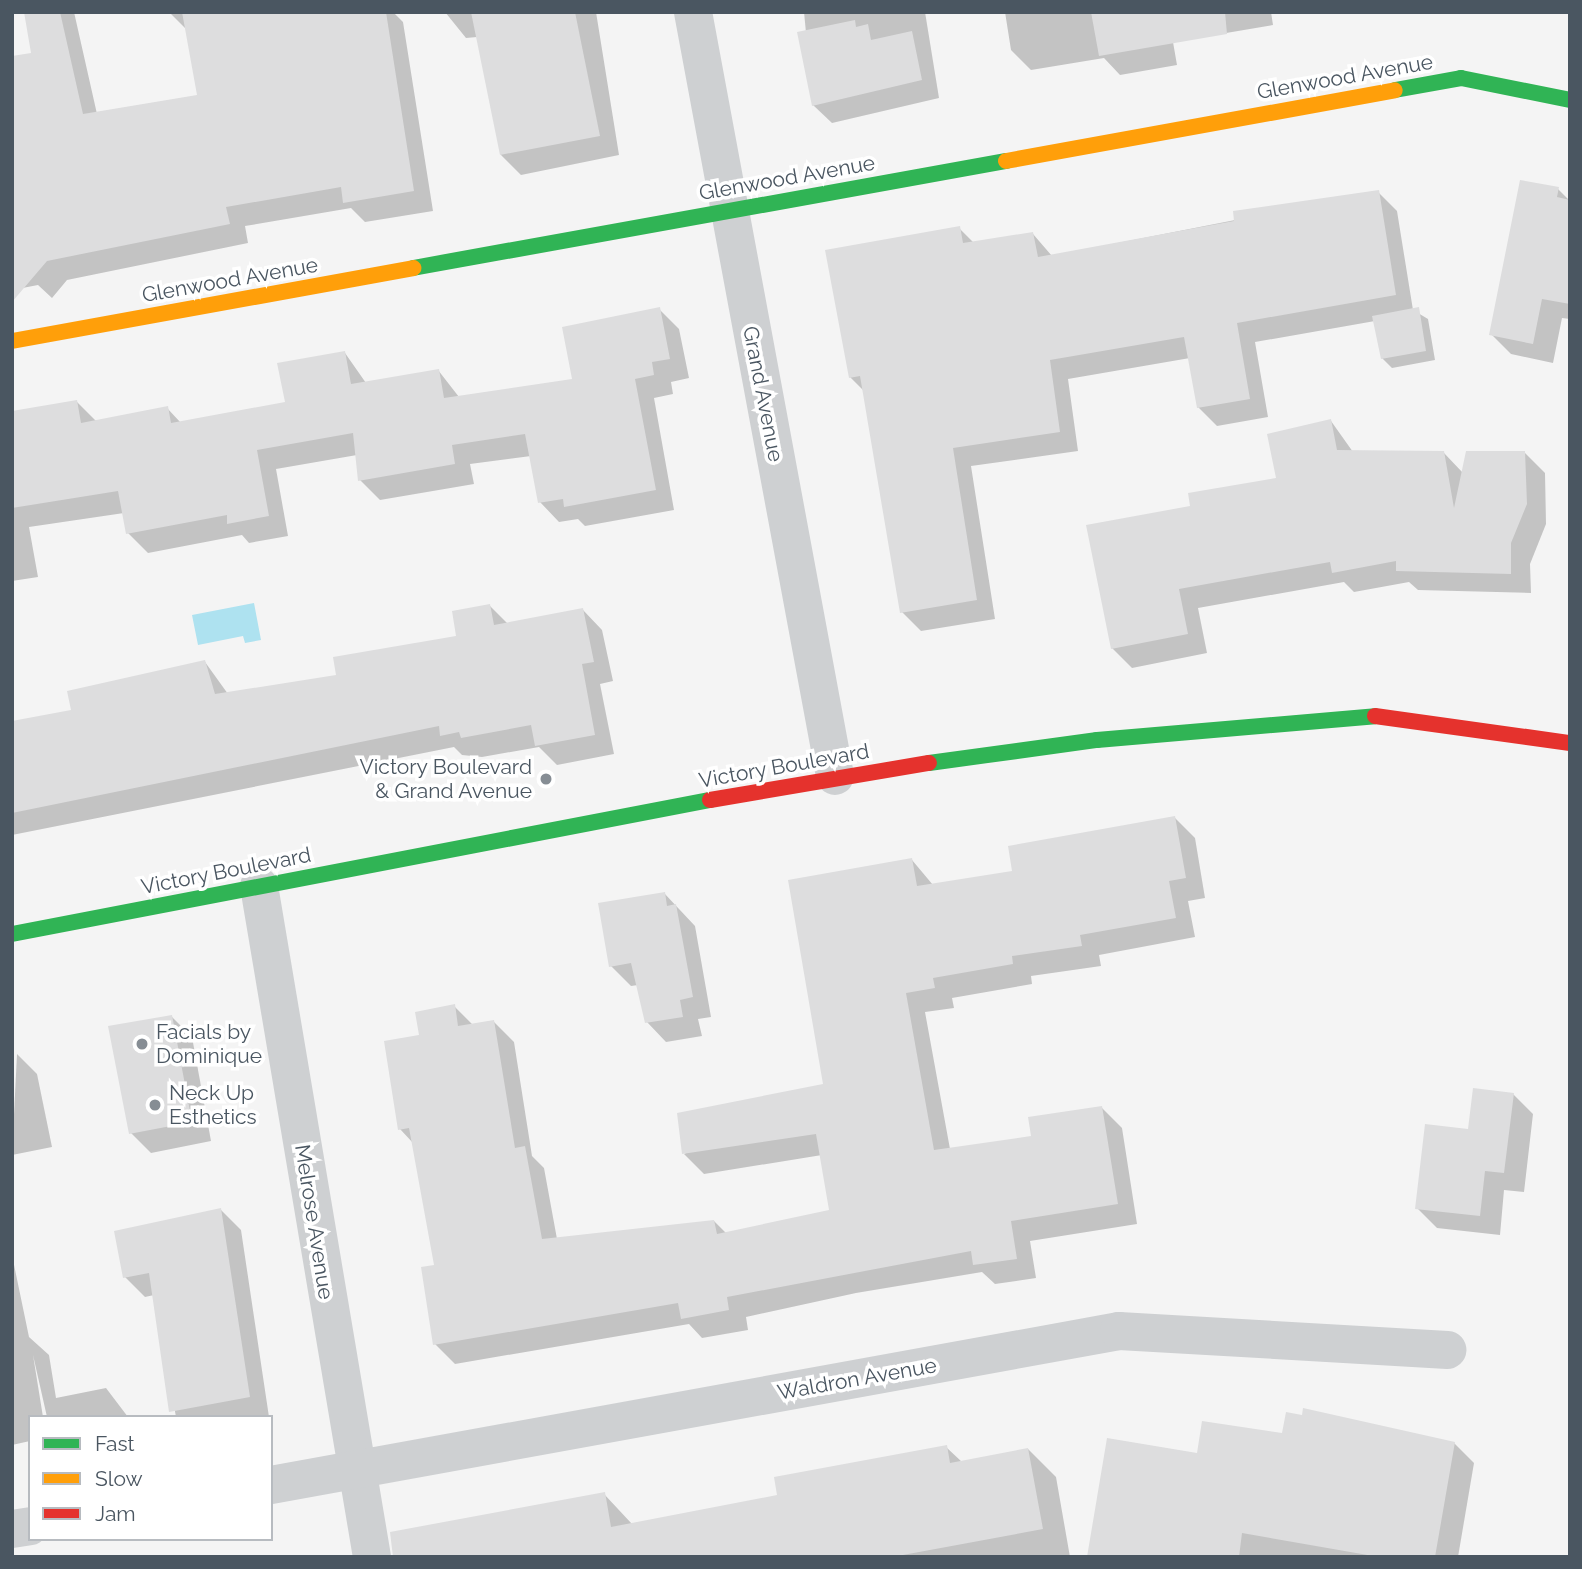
<!DOCTYPE html>
<style>
body{margin:0}
#map{position:relative;width:1582px;height:1569px;overflow:hidden;background:#f4f4f4;font-family:Raleway,sans-serif}
div>[style]{position:absolute}
[style*='--x']{left:calc(var(--x)*1px);top:calc(var(--y)*1px);width:calc(var(--w)*1px);rotate:calc(var(--a)*1deg)}
.water>*{inset:0;background:#aee2f0}
.shadow>*{inset:0;background:#0003}
.building>*{inset:0;background:#ddddde}
.street>*{height:38px;margin:-19px;padding:0 19px;transform-origin:19px;border-radius:19px;background:#ced0d2}
.fast>*{height:16px;margin:-8px;padding:0 8px;transform-origin:8px;border-radius:8px;background:#30b455}
.slow>*{height:16px;margin:-8px;padding:0 8px;transform-origin:8px;border-radius:8px;background:#ff9f0a}
.jam>*{height:16px;margin:-8px;padding:0 8px;transform-origin:8px;border-radius:8px;background:#e5322d}
.dots>*{width:19px;height:19px;translate:-50% -50%;box-sizing:border-box;border:4px solid #fff;border-radius:50%}
span{translate:-50% -50%;white-space:nowrap;text-align:center;line-height:1.15;-webkit-text-stroke:7px #fff;paint-order:stroke}
.street-label{font-size:21px;color:#4a5661}
.poi-label{font-size:21px;color:#4a5661}
.right{translate:-100% -50%;text-align:right}
.left{translate:0 -50%;text-align:left}
.frame{position:absolute;inset:0;border:14px solid #4a5661;pointer-events:none}
.legend{position:absolute;left:28px;top:1415px;width:245px;height:126px;box-sizing:border-box;background:#fff;border:2px solid #b7bbc0;margin:0;padding:9px 12px;list-style:none;font-size:21px;color:#4a5661}
.legend li{display:flex;align-items:center;gap:14px;height:35px}
.legend b{width:35px;border:2px solid #b7bbc0}
</style>
<div id="map">
<div class="water">
<i style="clip-path:polygon(254px 603px,261px 640px,245px 643px,243px 636px,198px 645px,192px 615px)"></i>
</div>
<div class="shadow">
<i style="clip-path:polygon(25px 12px,74px 12px,97px 114px,199px 96px,187px 30px,169px 12px,393px 12px,403px 22px,433px 211px,365px 222px,351px 208px,245px 226px,248px 243px,67px 280px,52px 298px,38px 285px,12px 290px,33px 55px)"></i>
<i style="clip-path:polygon(445px 12px,596px 12px,619px 155px,521px 175px,501px 155px,477px 37px,466px 38px)"></i>
<i style="clip-path:polygon(804px 12px,925px 12px,939px 98px,832px 123px,813px 105px)"></i>
<i style="clip-path:polygon(1005px 12px,1271px 12px,1273px 25px,1173px 42px,1177px 65px,1120px 75px,1104px 58px,1031px 70px,1011px 50px)"></i>
<i style="clip-path:polygon(1558px 189px,1570px 201px,1570px 319px,1562px 318px,1553px 363px,1511px 354px,1491px 334px)"></i>
<i style="clip-path:polygon(1378px 192px,1397px 211px,1413px 310px,1428px 319px,1435px 360px,1392px 368px,1382px 358px,1375px 321px,1255px 342px,1268px 417px,1217px 426px,1198px 407px,1190px 358px,1068px 379px,1078px 451px,971px 466px,995px 619px,921px 631px,902px 612px,864px 391px,850px 377px,959px 228px,974px 243px,1033px 234px,1052px 256px)"></i>
<i style="clip-path:polygon(659px 309px,679px 329px,689px 378px,671px 382px,673px 394px,654px 398px,674px 510px,585px 526px,578px 519px,559px 522px,540px 502px,531px 456px,470px 464px,474px 484px,380px 500px,360px 480px,357px 455px,276px 469px,288px 536px,249px 543px,242px 535px,148px 553px,128px 533px,124px 513px,29px 527px,38px 577px,12px 581px,12px 433px,77px 402px,97px 422px,167px 408px,181px 423px,287px 404px,345px 353px,366px 383px,438px 370px,459px 397px,574px 380px)"></i>
<i style="clip-path:polygon(1331px 421px,1353px 452px,1444px 453px,1463px 473px,1525px 453px,1545px 473px,1546px 524px,1530px 564px,1531px 593px,1418px 590px,1409px 582px,1354px 592px,1344px 582px,1198px 608px,1207px 653px,1132px 668px,1112px 648px,1192px 507px,1278px 480px)"></i>
<i style="clip-path:polygon(490px 606px,508px 624px,583px 610px,602px 630px,613px 681px,600px 684px,614px 754px,557px 765px,539px 747px,482px 757px,462px 755px,454px 747px,12px 835px,12px 723px,73px 712px,205px 662px,228px 694px,338px 676px,458px 638px)"></i>
<i style="clip-path:polygon(1175px 818px,1195px 838px,1205px 898px,1188px 901px,1195px 937px,1099px 955px,1101px 966px,1031px 976px,1032px 984px,952px 998px,954px 1008px,925px 1012px,950px 1149px,1033px 1137px,1102px 1108px,1122px 1128px,1137px 1224px,1030px 1241px,1036px 1278px,995px 1284px,982px 1272px,856px 1293px,746px 1317px,748px 1330px,702px 1338px,689px 1324px,455px 1364px,435px 1344px,436px 1267px,413px 1143px,400px 1129px,421px 1036px,454px 1006px,473px 1025px,494px 1022px,514px 1042px,532px 1156px,544px 1168px,557px 1239px,714px 1221px,726px 1233px,831px 1211px,822px 1155px,704px 1174px,684px 1154px,825px 1085px,912px 860px,933px 885px,1014px 872px)"></i>
<i style="clip-path:polygon(664px 893px,695px 926px,711px 1017px,698px 1019px,702px 1036px,666px 1042px,647px 1022px,638px 985px,631px 986px,611px 966px)"></i>
<i style="clip-path:polygon(172px 1017px,192px 1037px,211px 1141px,151px 1153px,131px 1133px)"></i>
<i style="clip-path:polygon(17px 1054px,37px 1074px,52px 1147px,12px 1155px)"></i>
<i style="clip-path:polygon(1513px 1094px,1533px 1114px,1524px 1192px,1504px 1190px,1500px 1235px,1437px 1228px,1417px 1208px,1470px 1131px)"></i>
<i style="clip-path:polygon(221px 1210px,241px 1230px,269px 1417px,176px 1417px,154px 1295px,145px 1297px,125px 1277px)"></i>
<i style="clip-path:polygon(12px 1255px,29px 1337px,49px 1355px,56px 1398px,106px 1388px,128px 1417px,47px 1417px,33px 1355px,43px 1417px,30px 1417px,30px 1441px,12px 1445px)"></i>
<i style="clip-path:polygon(1284px 1435px,1454px 1443px,1474px 1463px,1458px 1557px,1089px 1557px)"></i>
<i style="clip-path:polygon(946px 1447px,962px 1462px,1028px 1449px,1056px 1477px,1070px 1557px,445px 1557px,604px 1494px,632px 1524px,779px 1497px)"></i>
</div>
<div class="building">
<i style="clip-path:polygon(24px 12px,60px 12px,83px 114px,197px 95px,182px 12px,386px 12px,414px 191px,343px 203px,341px 187px,226px 207px,230px 224px,47px 261px,12px 302px,12px 56px,31px 53px)"></i>
<i style="clip-path:polygon(471px 12px,575px 12px,600px 136px,500px 155px)"></i>
<i style="clip-path:polygon(1091px 12px,1225px 12px,1227px 34px,1099px 56px)"></i>
<i style="clip-path:polygon(855px 20px,856px 27px,868px 24px,871px 40px,912px 31px,922px 80px,812px 106px,797px 32px)"></i>
<i style="clip-path:polygon(1520px 180px,1559px 187px,1557px 197px,1570px 200px,1570px 304px,1542px 299px,1533px 344px,1489px 335px)"></i>
<i style="clip-path:polygon(1379px 190px,1396px 295px,1237px 323px,1250px 399px,1197px 408px,1184px 337px,1050px 360px,1060px 432px,953px 448px,977px 600px,900px 613px,860px 376px,849px 378px,825px 250px,960px 226px,963px 243px,1033px 232px,1038px 257px,1234px 221px,1233px 211px)"></i>
<i style="clip-path:polygon(660px 307px,670px 359px,652px 362px,654px 375px,635px 379px,656px 490px,564px 507px,563px 499px,538px 503px,525px 434px,452px 445px,455px 464px,358px 481px,353px 433px,257px 450px,269px 516px,227px 524px,227px 515px,126px 534px,118px 491px,12px 508px,12px 411px,77px 400px,81px 423px,168px 406px,171px 423px,285px 402px,277px 363px,345px 351px,351px 384px,439px 369px,444px 398px,572px 379px,562px 327px)"></i>
<i style="clip-path:polygon(1419px 307px,1426px 351px,1381px 359px,1372px 316px)"></i>
<i style="clip-path:polygon(1331px 419px,1337px 450px,1444px 451px,1454px 508px,1466px 451px,1525px 451px,1527px 504px,1511px 543px,1511px 574px,1396px 571px,1396px 561px,1332px 573px,1330px 562px,1179px 589px,1188px 634px,1111px 649px,1086px 525px,1190px 506px,1188px 493px,1276px 478px,1267px 434px)"></i>
<i style="clip-path:polygon(490px 604px,494px 625px,583px 608px,594px 662px,582px 664px,595px 735px,535px 746px,531px 725px,461px 738px,459px 732px,440px 736px,439px 726px,12px 813px,12px 721px,71px 710px,67px 691px,205px 660px,215px 694px,336px 675px,333px 657px,456px 636px,452px 611px)"></i>
<i style="clip-path:polygon(1175px 816px,1186px 878px,1169px 881px,1176px 918px,1080px 935px,1082px 946px,1012px 956px,1013px 964px,933px 978px,935px 988px,906px 993px,934px 1150px,1031px 1136px,1028px 1117px,1102px 1106px,1118px 1204px,1011px 1221px,1017px 1259px,973px 1265px,971px 1251px,727px 1297px,729px 1310px,681px 1319px,678px 1303px,433px 1345px,421px 1267px,434px 1265px,409px 1128px,398px 1130px,384px 1041px,419px 1035px,415px 1012px,455px 1004px,458px 1026px,494px 1020px,515px 1148px,525px 1146px,542px 1239px,714px 1220px,717px 1234px,829px 1210px,816px 1134px,682px 1154px,677px 1113px,823px 1084px,788px 880px,912px 858px,917px 886px,1012px 871px,1008px 846px)"></i>
<i style="clip-path:polygon(665px 892px,667px 906px,676px 904px,693px 997px,680px 1000px,683px 1017px,645px 1023px,631px 963px,609px 967px,598px 903px)"></i>
<i style="clip-path:polygon(172px 1015px,192px 1122px,129px 1134px,108px 1026px)"></i>
<i style="clip-path:polygon(1473px 1088px,1514px 1093px,1504px 1173px,1485px 1171px,1480px 1216px,1415px 1209px,1425px 1124px,1468px 1129px)"></i>
<i style="clip-path:polygon(221px 1208px,250px 1397px,169px 1412px,149px 1273px,123px 1278px,114px 1231px)"></i>
<i style="clip-path:polygon(1303px 1408px,1455px 1442px,1435px 1557px,1379px 1557px,1242px 1533px,1239px 1557px,1087px 1557px,1107px 1438px,1197px 1453px,1202px 1421px,1282px 1433px,1286px 1412px,1302px 1415px)"></i>
<i style="clip-path:polygon(947px 1445px,950px 1463px,1028px 1448px,1043px 1529px,892px 1557px,393px 1557px,390px 1532px,605px 1492px,611px 1527px,777px 1495px,774px 1477px)"></i>
</div>
<div class="street">
<i style="--x:693;--y:12;--w:777;--a:79.47"></i>
<i style="--x:259;--y:886;--w:680;--a:80.44"></i>
<i style="--x:271;--y:1485;--w:862;--a:-10.29"></i>
<i style="--x:1119;--y:1331;--w:329;--a:3.3"></i>
<i style="--x:12;--y:1529;--w:18;--a:-9"></i>
</div>
<div class="fast">
<i style="--x:1395;--y:90;--w:67;--a:-10.3"></i>
<i style="--x:1461;--y:78;--w:111;--a:11.4"></i>
<i style="--x:413;--y:268;--w:603;--a:-10.23"></i>
<i style="--x:929;--y:763;--w:170;--a:-7.8"></i>
<i style="--x:1097;--y:740;--w:279;--a:-4.9"></i>
<i style="--x:12;--y:934;--w:711;--a:-10.87"></i>
</div>
<div class="slow">
<i style="--x:1006;--y:161;--w:395;--a:-10.3"></i>
<i style="--x:12;--y:341;--w:408;--a:-10.3"></i>
</div>
<div class="jam">
<i style="--x:1375;--y:716;--w:197;--a:7.9"></i>
<i style="--x:710;--y:800;--w:222;--a:-9.6"></i>
</div>
<div class="dots">
<i style="left:546px;top:779px;background:#868d94"></i>
<i style="left:142px;top:1044px;background:#868d94"></i>
<i style="left:155px;top:1105px;background:#868d94"></i>
</div>
<div class="street-label">
<span style="left:1345px;top:77px;rotate:-10deg">Glenwood Avenue</span>
<span style="left:787px;top:178px;rotate:-10deg">Glenwood Avenue</span>
<span style="left:230px;top:280px;rotate:-10deg">Glenwood Avenue</span>
<span style="left:763px;top:394px;rotate:79deg">Grand Avenue</span>
<span style="left:784px;top:766px;rotate:-10deg">Victory Boulevard</span>
<span style="left:226px;top:871px;rotate:-11deg">Victory Boulevard</span>
<span style="left:314px;top:1222px;rotate:81deg">Melrose Avenue</span>
<span style="left:857px;top:1379px;rotate:-10deg">Waldron Avenue</span>
</div>
<div class="poi-label">
<span class="right" style="left:532px;top:779px">Victory Boulevard<br>&amp; Grand Avenue</span>
<span class="left" style="left:156px;top:1044px">Facials by<br>Dominique</span>
<span class="left" style="left:169px;top:1105px">Neck Up<br>Esthetics</span>
</div>
<div class="frame"></div>
<ul class="legend">
<li><b style="height:9px;background:#30b455"></b>Fast</li>
<li><b style="height:9px;background:#ff9f0a"></b>Slow</li>
<li><b style="height:9px;background:#e5322d"></b>Jam</li>
</ul>
</div>
